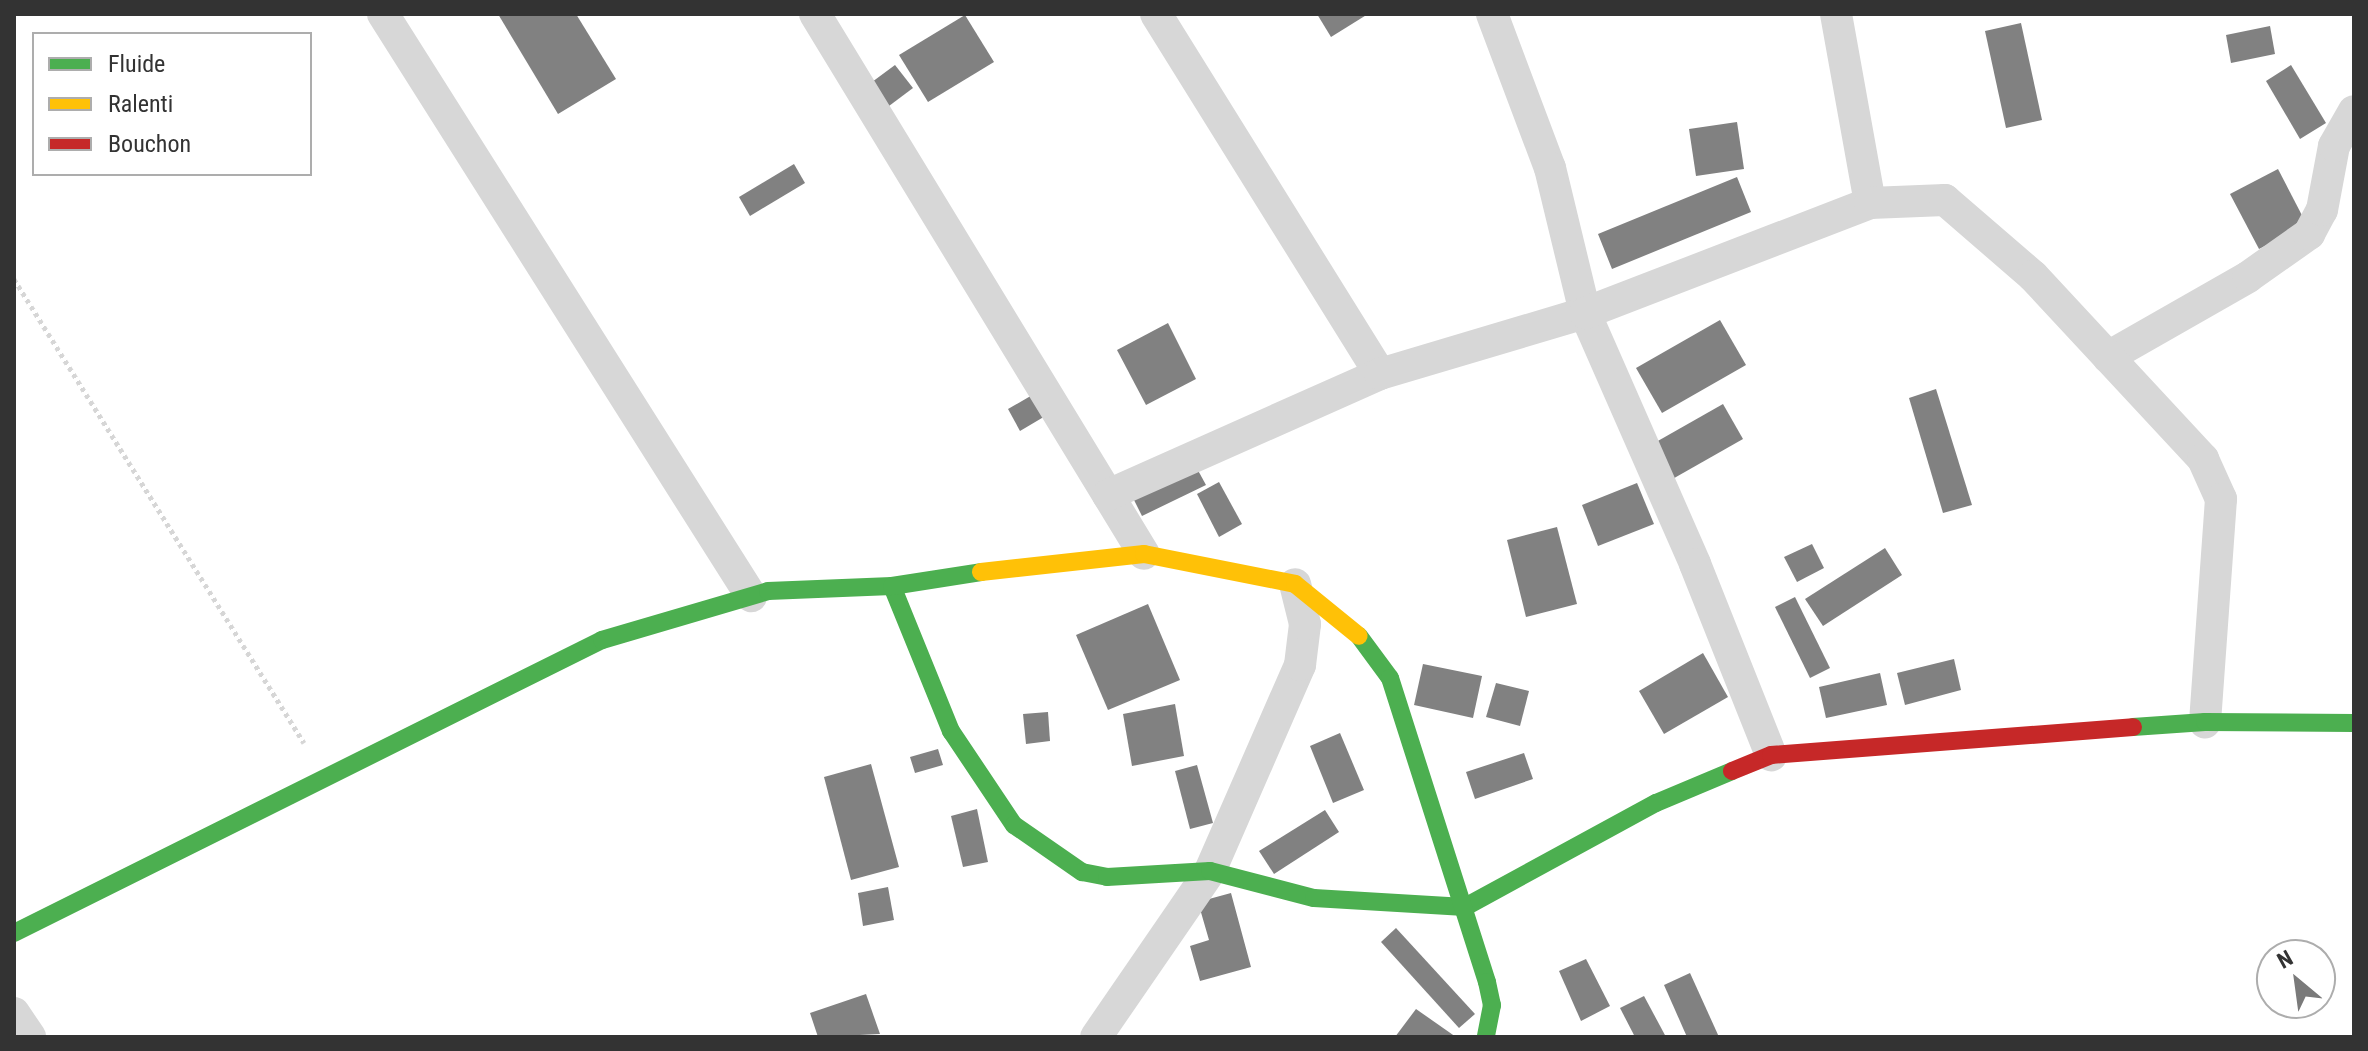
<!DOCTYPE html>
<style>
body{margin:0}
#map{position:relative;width:2368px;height:1051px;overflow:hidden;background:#fff;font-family:"Roboto Condensed",sans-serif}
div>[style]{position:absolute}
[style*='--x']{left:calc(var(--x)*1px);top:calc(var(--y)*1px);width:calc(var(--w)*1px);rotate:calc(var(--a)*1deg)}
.building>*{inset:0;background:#818181}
.path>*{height:5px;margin-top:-2.5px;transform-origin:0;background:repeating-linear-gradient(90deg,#d6d6d6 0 4px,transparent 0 8px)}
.street>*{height:32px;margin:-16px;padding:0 16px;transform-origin:16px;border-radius:16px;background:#d7d7d7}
.fast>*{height:18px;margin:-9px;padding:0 9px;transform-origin:9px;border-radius:9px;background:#4caf50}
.slow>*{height:18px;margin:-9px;padding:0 9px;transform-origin:9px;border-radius:9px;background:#ffc107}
.jam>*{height:18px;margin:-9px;padding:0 9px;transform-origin:9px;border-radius:9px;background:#c62828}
span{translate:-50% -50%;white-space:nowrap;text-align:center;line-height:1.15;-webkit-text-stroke:8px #fff;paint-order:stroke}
.frame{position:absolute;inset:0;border:16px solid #333;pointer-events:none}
.legend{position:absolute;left:32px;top:32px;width:280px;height:144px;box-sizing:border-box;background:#fff;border:2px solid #adadad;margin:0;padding:10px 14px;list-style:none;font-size:24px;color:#333}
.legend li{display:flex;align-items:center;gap:16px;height:40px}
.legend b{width:40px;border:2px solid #adadad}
.north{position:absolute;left:2256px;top:939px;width:80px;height:80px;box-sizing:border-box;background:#fff;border:2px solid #adadad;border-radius:50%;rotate:331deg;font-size:22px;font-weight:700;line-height:32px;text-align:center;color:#333}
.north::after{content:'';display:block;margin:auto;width:28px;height:36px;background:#7a7a7a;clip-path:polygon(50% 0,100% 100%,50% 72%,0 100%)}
</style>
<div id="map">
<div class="building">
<i style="clip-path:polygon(498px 14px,576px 14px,616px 79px,558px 114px)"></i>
<i style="clip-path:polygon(1317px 14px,1368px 14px,1331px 37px)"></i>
<i style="clip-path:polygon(965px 15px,994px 62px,928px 102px,899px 55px)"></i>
<i style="clip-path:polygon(2021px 23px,2042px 120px,2006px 128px,1985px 31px)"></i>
<i style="clip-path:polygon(2270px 26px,2275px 54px,2231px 63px,2226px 35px)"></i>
<i style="clip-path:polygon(895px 65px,913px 88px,889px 106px,872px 82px)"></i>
<i style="clip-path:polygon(2291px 65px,2326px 123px,2300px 139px,2266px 81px)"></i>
<i style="clip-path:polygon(1737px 122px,1744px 169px,1696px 176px,1689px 129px)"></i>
<i style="clip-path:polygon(794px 164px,805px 183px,750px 216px,739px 197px)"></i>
<i style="clip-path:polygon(2278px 169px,2307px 225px,2259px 249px,2230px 194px)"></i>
<i style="clip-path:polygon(1737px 177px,1751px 212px,1612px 269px,1598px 234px)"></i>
<i style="clip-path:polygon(1720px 320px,1746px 365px,1662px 413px,1636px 368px)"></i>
<i style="clip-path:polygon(1168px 323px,1196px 379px,1146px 405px,1117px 350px)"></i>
<i style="clip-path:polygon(1936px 389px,1972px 505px,1943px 513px,1909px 398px)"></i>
<i style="clip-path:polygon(1034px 394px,1047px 415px,1020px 431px,1008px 409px)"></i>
<i style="clip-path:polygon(1723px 404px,1743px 439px,1669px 481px,1649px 446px)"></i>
<i style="clip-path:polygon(1194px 463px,1206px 485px,1142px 516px,1131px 494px)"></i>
<i style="clip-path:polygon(1219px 482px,1242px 524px,1219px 537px,1197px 494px)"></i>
<i style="clip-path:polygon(1637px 483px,1654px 524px,1598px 546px,1582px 505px)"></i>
<i style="clip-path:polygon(1557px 527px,1577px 604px,1526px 617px,1507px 540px)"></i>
<i style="clip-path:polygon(1812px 544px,1824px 568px,1797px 582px,1784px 557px)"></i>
<i style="clip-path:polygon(1885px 548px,1902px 575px,1823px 626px,1805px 599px)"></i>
<i style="clip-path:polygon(1795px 597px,1830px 668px,1810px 678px,1775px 607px)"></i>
<i style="clip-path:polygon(1148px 604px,1180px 680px,1108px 710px,1076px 635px)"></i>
<i style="clip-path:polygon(1703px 653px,1728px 697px,1664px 734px,1639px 691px)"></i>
<i style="clip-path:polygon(1954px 659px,1961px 690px,1905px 705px,1897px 673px)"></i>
<i style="clip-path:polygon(1423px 664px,1482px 676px,1473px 718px,1414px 705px)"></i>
<i style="clip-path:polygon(1880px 673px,1887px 705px,1826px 718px,1819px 687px)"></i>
<i style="clip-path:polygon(1496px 683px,1529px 691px,1520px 726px,1486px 717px)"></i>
<i style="clip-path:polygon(1175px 704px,1184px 756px,1132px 766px,1123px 714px)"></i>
<i style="clip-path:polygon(1048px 712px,1050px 741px,1026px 744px,1023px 714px)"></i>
<i style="clip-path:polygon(1340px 733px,1364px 790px,1333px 803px,1310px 746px)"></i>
<i style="clip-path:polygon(938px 749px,943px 765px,915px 773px,910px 757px)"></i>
<i style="clip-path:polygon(1524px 753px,1533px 779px,1475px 799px,1466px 772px)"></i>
<i style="clip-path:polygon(871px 764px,899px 867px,851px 880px,824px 777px)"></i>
<i style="clip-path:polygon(1197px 765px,1213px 823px,1190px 829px,1175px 771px)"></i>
<i style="clip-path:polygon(977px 809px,988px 862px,963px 867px,951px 816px)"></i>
<i style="clip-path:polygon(1325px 810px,1339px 832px,1274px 874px,1259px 851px)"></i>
<i style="clip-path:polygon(888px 887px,894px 920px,863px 926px,858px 893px)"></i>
<i style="clip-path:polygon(1231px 893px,1251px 967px,1200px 981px,1190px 946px,1209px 940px,1198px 902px)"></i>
<i style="clip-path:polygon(1396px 928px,1475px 1014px,1459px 1028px,1381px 942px)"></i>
<i style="clip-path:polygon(1586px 959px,1610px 1006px,1581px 1021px,1559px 971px)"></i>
<i style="clip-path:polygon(1690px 973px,1719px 1037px,1687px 1037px,1664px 985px)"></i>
<i style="clip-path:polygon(866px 994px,880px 1034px,818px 1037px,810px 1013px)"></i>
<i style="clip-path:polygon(1644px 996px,1666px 1037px,1635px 1037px,1620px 1008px)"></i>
<i style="clip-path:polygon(1416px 1009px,1456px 1037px,1395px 1037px)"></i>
</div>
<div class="path">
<i style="--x:14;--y:279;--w:547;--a:57.99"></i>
</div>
<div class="street">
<i style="--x:383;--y:14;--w:689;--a:57.69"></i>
<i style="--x:815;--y:14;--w:632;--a:58.65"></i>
<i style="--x:1156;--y:14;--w:424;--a:58.1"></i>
<i style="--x:1492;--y:14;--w:165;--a:69.4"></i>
<i style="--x:1550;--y:168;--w:149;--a:76.4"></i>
<i style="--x:1585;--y:313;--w:274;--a:66.3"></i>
<i style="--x:1695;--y:564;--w:206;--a:68.3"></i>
<i style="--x:1836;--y:14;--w:192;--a:79.8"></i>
<i style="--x:2108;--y:357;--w:161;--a:-29.7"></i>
<i style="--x:2248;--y:277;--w:75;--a:-35.2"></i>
<i style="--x:2309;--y:234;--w:27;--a:-62"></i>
<i style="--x:2322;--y:210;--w:65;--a:-79.4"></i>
<i style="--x:2334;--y:146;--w:40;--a:-60.3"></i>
<i style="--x:1108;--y:495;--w:298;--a:-24"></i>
<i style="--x:1380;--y:374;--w:214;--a:-16.6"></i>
<i style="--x:1585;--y:313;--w:305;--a:-21.1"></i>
<i style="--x:1870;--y:203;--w:75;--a:-2.3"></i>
<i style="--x:1945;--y:200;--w:116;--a:40.8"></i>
<i style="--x:2033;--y:276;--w:250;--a:47.1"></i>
<i style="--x:2203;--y:459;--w:44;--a:65.8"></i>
<i style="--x:2221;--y:499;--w:224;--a:94.1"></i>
<i style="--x:14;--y:1013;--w:29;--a:56"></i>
<i style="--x:1096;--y:1037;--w:201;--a:-55.5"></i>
<i style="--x:1210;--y:871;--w:225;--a:-66.4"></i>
<i style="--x:1300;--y:665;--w:41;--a:-83"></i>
<i style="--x:1305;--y:624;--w:41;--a:-104"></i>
</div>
<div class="fast">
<i style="--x:892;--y:586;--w:157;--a:67.9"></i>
<i style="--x:951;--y:731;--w:113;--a:56.2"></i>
<i style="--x:1014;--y:825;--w:83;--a:34.7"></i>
<i style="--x:1082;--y:872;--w:25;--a:11"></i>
<i style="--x:1107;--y:877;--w:103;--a:-3.3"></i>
<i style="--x:1210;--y:871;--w:107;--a:14.6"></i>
<i style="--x:1314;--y:898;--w:151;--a:3.4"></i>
<i style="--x:1465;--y:907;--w:217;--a:-28.6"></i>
<i style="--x:1656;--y:803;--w:82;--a:-22.8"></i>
<i style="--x:1359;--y:636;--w:52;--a:53.6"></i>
<i style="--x:1390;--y:678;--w:319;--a:72.3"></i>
<i style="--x:1487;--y:982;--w:24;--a:78"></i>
<i style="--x:1492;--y:1005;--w:33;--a:101"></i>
<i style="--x:2133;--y:727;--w:72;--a:-4"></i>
<i style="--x:2205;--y:722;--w:149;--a:0.4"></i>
<i style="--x:14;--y:933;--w:657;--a:-26.49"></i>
<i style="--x:602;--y:640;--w:173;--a:-16.4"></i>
<i style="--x:768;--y:591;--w:124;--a:-2.3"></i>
<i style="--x:892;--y:586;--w:90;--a:-8.9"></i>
</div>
<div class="slow">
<i style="--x:981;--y:572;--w:164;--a:-6.3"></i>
<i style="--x:1144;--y:554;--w:154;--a:11.2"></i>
<i style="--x:1295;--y:584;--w:82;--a:39.1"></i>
</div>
<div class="jam">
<i style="--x:1732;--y:771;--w:42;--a:-22.3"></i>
<i style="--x:1771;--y:755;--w:363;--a:-4.4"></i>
</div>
<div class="frame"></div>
<ul class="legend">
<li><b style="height:10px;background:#4caf50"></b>Fluide</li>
<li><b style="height:10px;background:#ffc107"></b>Ralenti</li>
<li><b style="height:10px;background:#c62828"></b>Bouchon</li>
</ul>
<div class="north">N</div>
</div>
